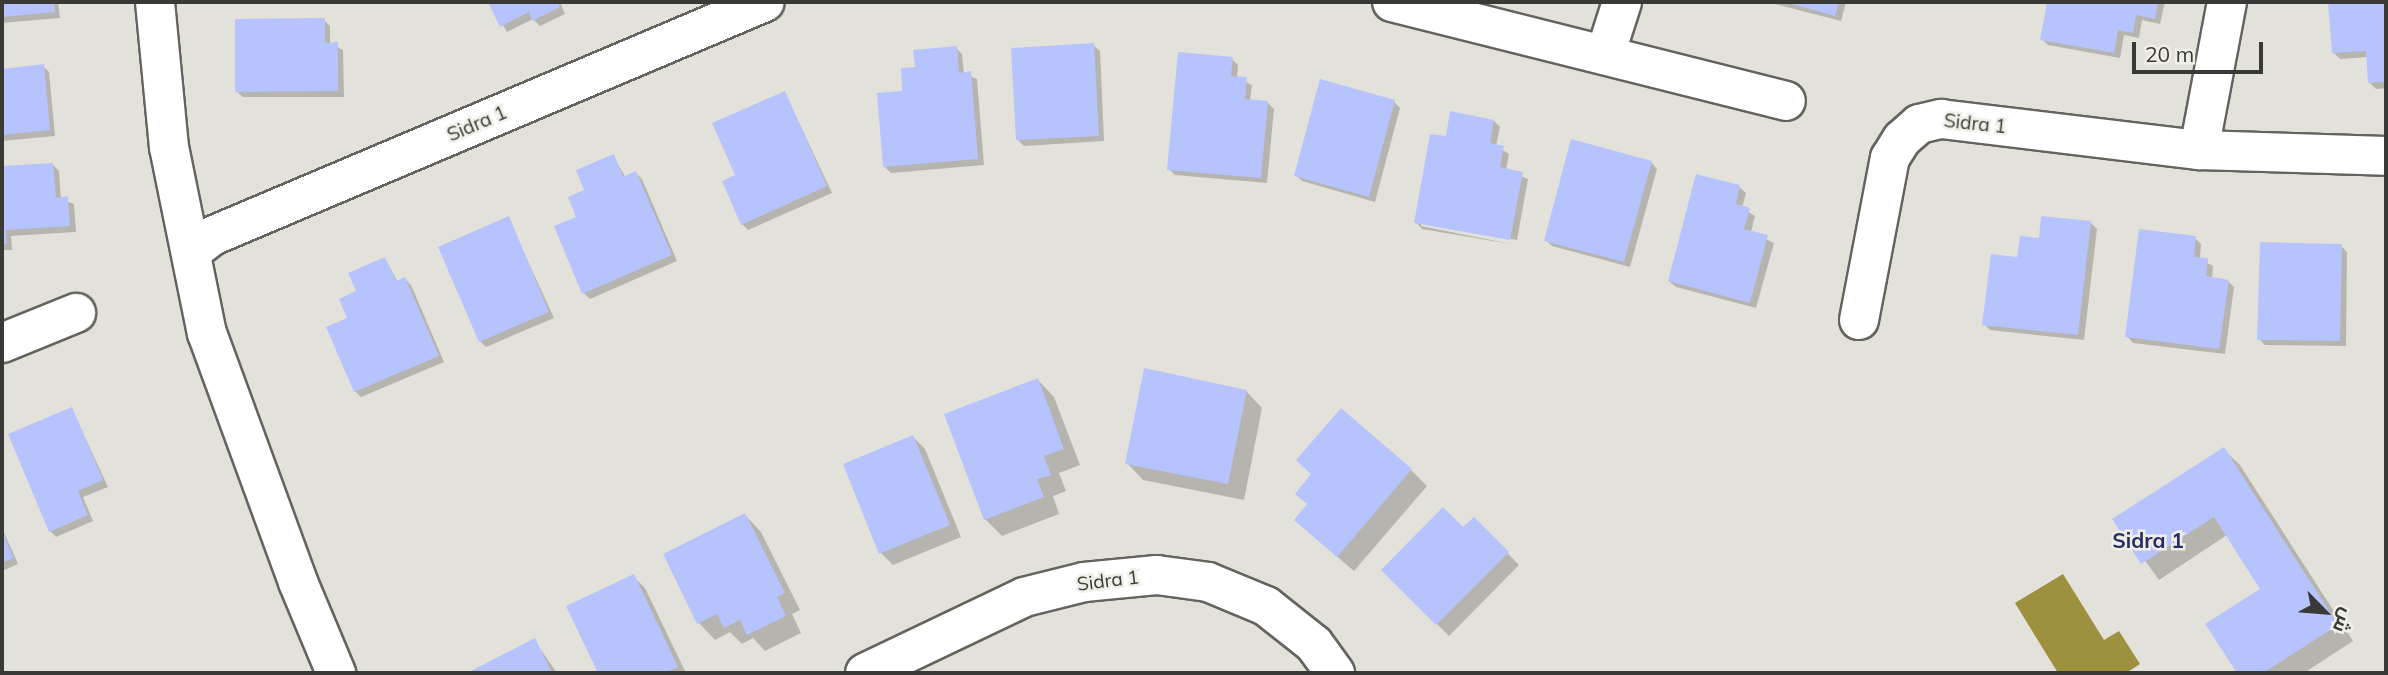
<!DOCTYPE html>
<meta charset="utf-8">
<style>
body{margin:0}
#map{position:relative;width:2388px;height:675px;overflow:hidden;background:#e3e2da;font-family:Mulish,Cairo,sans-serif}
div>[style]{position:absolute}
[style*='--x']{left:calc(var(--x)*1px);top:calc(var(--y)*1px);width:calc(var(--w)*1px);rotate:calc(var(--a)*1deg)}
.water>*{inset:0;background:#9d903e}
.shadow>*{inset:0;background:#0003}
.building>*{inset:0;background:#b7c3fd}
.roads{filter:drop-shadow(2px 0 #64635d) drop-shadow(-2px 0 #64635d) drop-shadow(0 2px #64635d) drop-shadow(0 -2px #64635d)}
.minor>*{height:38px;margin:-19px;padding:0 19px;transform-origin:19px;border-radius:19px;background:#fff}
span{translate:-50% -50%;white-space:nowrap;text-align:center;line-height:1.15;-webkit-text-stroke:5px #f0efe7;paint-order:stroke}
.street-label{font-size:19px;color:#393936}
.neighbourhood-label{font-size:21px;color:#282d67;font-weight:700}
.frame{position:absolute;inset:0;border:4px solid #393936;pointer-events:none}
.north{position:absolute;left:2290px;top:577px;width:70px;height:70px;-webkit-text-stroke:5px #f0efe7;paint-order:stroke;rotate:115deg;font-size:19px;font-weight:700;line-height:28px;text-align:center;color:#393936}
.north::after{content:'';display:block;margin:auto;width:24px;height:32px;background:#393936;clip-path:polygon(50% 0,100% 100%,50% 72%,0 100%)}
.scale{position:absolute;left:2132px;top:42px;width:131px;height:32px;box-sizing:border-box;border:4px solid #393936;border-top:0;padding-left:9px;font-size:21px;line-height:24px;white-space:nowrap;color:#393936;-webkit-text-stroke:5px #f0efe7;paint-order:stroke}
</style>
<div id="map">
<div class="water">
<i style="clip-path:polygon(2063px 574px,2104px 640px,2119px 631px,2140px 664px,2126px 673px,2058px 673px,2015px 603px)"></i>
</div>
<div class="shadow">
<i style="clip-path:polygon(2px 2px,58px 2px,60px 18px,2px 23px)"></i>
<i style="clip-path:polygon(490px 2px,560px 2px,565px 14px,540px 26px,533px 19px,507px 32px)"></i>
<i style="clip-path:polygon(1767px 2px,1846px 2px,1841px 21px)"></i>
<i style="clip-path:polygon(2049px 2px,2165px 2px,2160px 24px,2142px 20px,2139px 38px,2124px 35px,2120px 58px,2048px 45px,2042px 39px)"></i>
<i style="clip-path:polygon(2330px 2px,2386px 2px,2386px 88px,2376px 89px,2370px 83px,2368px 57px,2340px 59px,2333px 52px)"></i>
<i style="clip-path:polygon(324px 20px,330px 26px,330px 44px,343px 50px,344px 97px,243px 97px,236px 91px)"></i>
<i style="clip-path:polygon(1093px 45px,1100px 51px,1104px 141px,1024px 146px,1018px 140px)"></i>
<i style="clip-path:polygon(956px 48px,962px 54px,964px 74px,977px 79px,984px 165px,891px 173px,885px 167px,904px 92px,917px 68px)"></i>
<i style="clip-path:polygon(1232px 59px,1238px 65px,1237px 78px,1252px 85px,1250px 101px,1268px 103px,1274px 109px,1267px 183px,1175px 175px,1169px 169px)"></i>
<i style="clip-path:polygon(43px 66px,49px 72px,55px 136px,2px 141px,2px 70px)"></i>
<i style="clip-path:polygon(785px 93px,832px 193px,748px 230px,742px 224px,738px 176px)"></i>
<i style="clip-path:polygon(1394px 102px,1400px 108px,1375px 202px,1302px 181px,1296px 175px)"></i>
<i style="clip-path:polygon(1494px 121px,1500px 127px,1496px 146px,1509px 154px,1506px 170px,1528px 179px,1517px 240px,1421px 222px,1421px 226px,1516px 245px,1422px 229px,1416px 222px,1447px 138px)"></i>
<i style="clip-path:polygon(613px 156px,626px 178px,636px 173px,642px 179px,677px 261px,590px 299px,584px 293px,579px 218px,586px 191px)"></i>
<i style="clip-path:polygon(1651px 162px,1657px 169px,1630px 267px,1552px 246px,1546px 240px)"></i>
<i style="clip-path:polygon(53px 165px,59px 171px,61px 199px,74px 204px,76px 232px,11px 236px,12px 250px,2px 250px,2px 168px)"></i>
<i style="clip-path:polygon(1739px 187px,1746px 193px,1742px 208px,1755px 216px,1751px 232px,1774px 243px,1756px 308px,1676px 287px,1669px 281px)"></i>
<i style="clip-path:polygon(508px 218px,554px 318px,486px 347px,480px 341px)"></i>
<i style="clip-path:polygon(2091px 223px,2097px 229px,2084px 340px,1990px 330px,1984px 324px,2019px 259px,2040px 240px)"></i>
<i style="clip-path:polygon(2195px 238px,2201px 244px,2200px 259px,2213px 266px,2212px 279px,2228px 281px,2234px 287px,2225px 354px,2133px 343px,2127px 336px)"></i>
<i style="clip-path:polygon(2341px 246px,2347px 252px,2346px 346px,2265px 345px,2259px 339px)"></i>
<i style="clip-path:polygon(385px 259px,398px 282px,405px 279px,411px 285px,444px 362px,361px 397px,355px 391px,349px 319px,358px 292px)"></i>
<i style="clip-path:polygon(1038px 380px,1054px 397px,1080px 465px,1059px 473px,1066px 491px,1053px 496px,1059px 514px,1002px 536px,985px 519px)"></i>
<i style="clip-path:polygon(1246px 391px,1262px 408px,1244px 500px,1143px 480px,1127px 463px)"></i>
<i style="clip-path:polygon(72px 409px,108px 487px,83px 497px,93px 521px,56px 537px,50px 531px)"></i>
<i style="clip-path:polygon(913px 437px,925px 449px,961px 537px,893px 565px,881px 553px)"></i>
<i style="clip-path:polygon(2223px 449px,2240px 465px,2353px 641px,2304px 673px,2239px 673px,2207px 625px,2262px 589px,2227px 535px,2159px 580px,2115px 519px)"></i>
<i style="clip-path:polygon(1411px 470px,1427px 486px,1354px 571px,1313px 536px)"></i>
<i style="clip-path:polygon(745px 515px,761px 532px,800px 610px,792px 614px,801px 633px,765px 651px,753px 638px,742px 644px,730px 632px,715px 640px,699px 623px,665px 555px)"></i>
<i style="clip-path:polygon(1474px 519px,1519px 565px,1449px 636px,1383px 570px,1463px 529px)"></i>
<i style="clip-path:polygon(2px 528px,18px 564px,2px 571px)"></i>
<i style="clip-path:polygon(633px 576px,645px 588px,686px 673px,600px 673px,569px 607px)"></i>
<i style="clip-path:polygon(534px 640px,557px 673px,470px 673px)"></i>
</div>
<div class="building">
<i style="clip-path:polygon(2px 2px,54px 2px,55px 12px,2px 17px)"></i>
<i style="clip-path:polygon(488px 2px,558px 2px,560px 7px,532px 21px,529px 12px,500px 27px)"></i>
<i style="clip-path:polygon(1784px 2px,1839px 2px,1835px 16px)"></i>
<i style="clip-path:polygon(2047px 2px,2158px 2px,2155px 19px,2136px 15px,2133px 33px,2118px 30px,2114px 53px,2040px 40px)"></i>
<i style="clip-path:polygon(2328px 2px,2386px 2px,2386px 82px,2368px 83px,2366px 51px,2332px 53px)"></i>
<i style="clip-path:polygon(325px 18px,325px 43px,338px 42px,338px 91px,235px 92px,235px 19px)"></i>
<i style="clip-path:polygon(1094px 43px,1099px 136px,1016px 140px,1011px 48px)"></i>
<i style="clip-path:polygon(957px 46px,959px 73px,971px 71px,978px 159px,883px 167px,877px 93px,902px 91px,901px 68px,915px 67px,913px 50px)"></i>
<i style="clip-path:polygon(1178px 52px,1233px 57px,1231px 76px,1247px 77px,1245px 99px,1268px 101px,1261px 178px,1167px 170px)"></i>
<i style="clip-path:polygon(44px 64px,50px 130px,2px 135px,2px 69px)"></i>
<i style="clip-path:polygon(1320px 79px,1395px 100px,1369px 197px,1294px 176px)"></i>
<i style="clip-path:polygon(785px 91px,827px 186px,741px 225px,722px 181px,735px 175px,712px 123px)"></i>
<i style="clip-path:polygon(1450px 111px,1494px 120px,1490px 143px,1504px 146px,1500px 167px,1523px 172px,1510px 240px,1414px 223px,1430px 134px,1446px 136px)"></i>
<i style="clip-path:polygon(1571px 139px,1652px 161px,1624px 262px,1544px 241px)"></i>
<i style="clip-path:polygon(614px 154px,623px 177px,636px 171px,672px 255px,582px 294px,554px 226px,576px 217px,568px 197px,584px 190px,576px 170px)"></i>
<i style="clip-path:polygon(53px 163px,56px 198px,68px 196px,70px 226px,6px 230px,7px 244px,2px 244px,2px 166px)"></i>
<i style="clip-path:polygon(1696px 174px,1740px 185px,1736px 204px,1750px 208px,1744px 229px,1768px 235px,1750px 303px,1668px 281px)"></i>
<i style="clip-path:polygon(509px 216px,549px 312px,479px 342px,438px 247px)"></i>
<i style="clip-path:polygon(2041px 216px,2091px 221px,2078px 335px,1982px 325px,1991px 254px,2017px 257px,2020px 236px,2039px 238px)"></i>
<i style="clip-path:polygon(2139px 229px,2196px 236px,2194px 257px,2208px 258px,2206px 276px,2229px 280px,2219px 349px,2125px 337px)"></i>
<i style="clip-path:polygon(2260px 242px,2342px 244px,2340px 341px,2257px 340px)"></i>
<i style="clip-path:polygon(385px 257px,396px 281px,405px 277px,439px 356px,354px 392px,326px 327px,347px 318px,339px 299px,356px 291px,348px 273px)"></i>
<i style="clip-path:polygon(1144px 368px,1247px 390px,1228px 484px,1125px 464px)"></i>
<i style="clip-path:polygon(1038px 378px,1064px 449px,1044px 456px,1051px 475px,1037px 479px,1044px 497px,984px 520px,944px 414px)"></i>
<i style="clip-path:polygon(72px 407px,103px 480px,78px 491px,88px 515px,49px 532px,8px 434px)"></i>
<i style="clip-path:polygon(1341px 408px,1412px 469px,1337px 557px,1294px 520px,1307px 504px,1295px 494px,1311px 474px,1296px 460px)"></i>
<i style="clip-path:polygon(913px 435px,950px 525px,879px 554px,843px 464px)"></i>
<i style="clip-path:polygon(2224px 447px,2338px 625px,2263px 673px,2237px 673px,2205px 624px,2260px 589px,2214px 517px,2141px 564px,2112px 519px)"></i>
<i style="clip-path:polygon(1443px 507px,1463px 527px,1474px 517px,1509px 552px,1436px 625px,1381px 570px)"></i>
<i style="clip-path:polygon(745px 513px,785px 593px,777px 597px,786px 616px,747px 635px,740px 620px,724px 628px,717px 614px,697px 624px,663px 554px)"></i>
<i style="clip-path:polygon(2px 529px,13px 558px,2px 563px)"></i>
<i style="clip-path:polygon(634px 574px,678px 667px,665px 673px,598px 673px,566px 606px)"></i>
<i style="clip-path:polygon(535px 638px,552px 673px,467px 673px)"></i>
</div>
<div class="roads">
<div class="minor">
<i style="--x:155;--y:2;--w:146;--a:84.5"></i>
<i style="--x:169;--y:147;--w:190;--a:78.5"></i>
<i style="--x:207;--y:333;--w:265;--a:69.9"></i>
<i style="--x:298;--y:582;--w:99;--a:67.3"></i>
<i style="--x:1392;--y:2;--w:406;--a:14.1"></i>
<i style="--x:1605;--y:55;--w:56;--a:-72.2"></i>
<i style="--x:2199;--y:150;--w:151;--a:-79.3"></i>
<i style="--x:191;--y:252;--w:26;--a:-37"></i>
<i style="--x:212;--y:236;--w:600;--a:-22.94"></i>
<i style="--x:1859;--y:320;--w:165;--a:-79.2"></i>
<i style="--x:1890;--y:158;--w:22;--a:-58"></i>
<i style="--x:1902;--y:139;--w:23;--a:-41"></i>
<i style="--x:1919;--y:124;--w:23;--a:-13"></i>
<i style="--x:1941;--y:119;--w:260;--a:6.9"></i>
<i style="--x:2199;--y:150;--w:187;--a:1.8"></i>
<i style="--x:2;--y:343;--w:80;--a:-22.1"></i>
<i style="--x:865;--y:673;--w:176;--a:-25.5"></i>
<i style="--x:1024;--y:597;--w:62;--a:-14"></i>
<i style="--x:1084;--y:582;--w:73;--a:-5.5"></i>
<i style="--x:1157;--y:575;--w:51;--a:7.8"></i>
<i style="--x:1208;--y:582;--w:63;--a:22.5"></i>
<i style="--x:1266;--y:606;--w:61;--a:38.4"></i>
<i style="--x:1314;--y:644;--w:36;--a:54"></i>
</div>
</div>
<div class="street-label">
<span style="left:477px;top:124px;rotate:-23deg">Sidra 1</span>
<span style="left:1975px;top:124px;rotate:6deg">Sidra 1</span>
<span style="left:1108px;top:581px;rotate:-7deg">Sidra 1</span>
</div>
<div class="neighbourhood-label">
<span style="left:2148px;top:540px">Sidra 1</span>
</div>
<div class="frame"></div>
<div class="north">ش</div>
<div class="scale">20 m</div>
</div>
